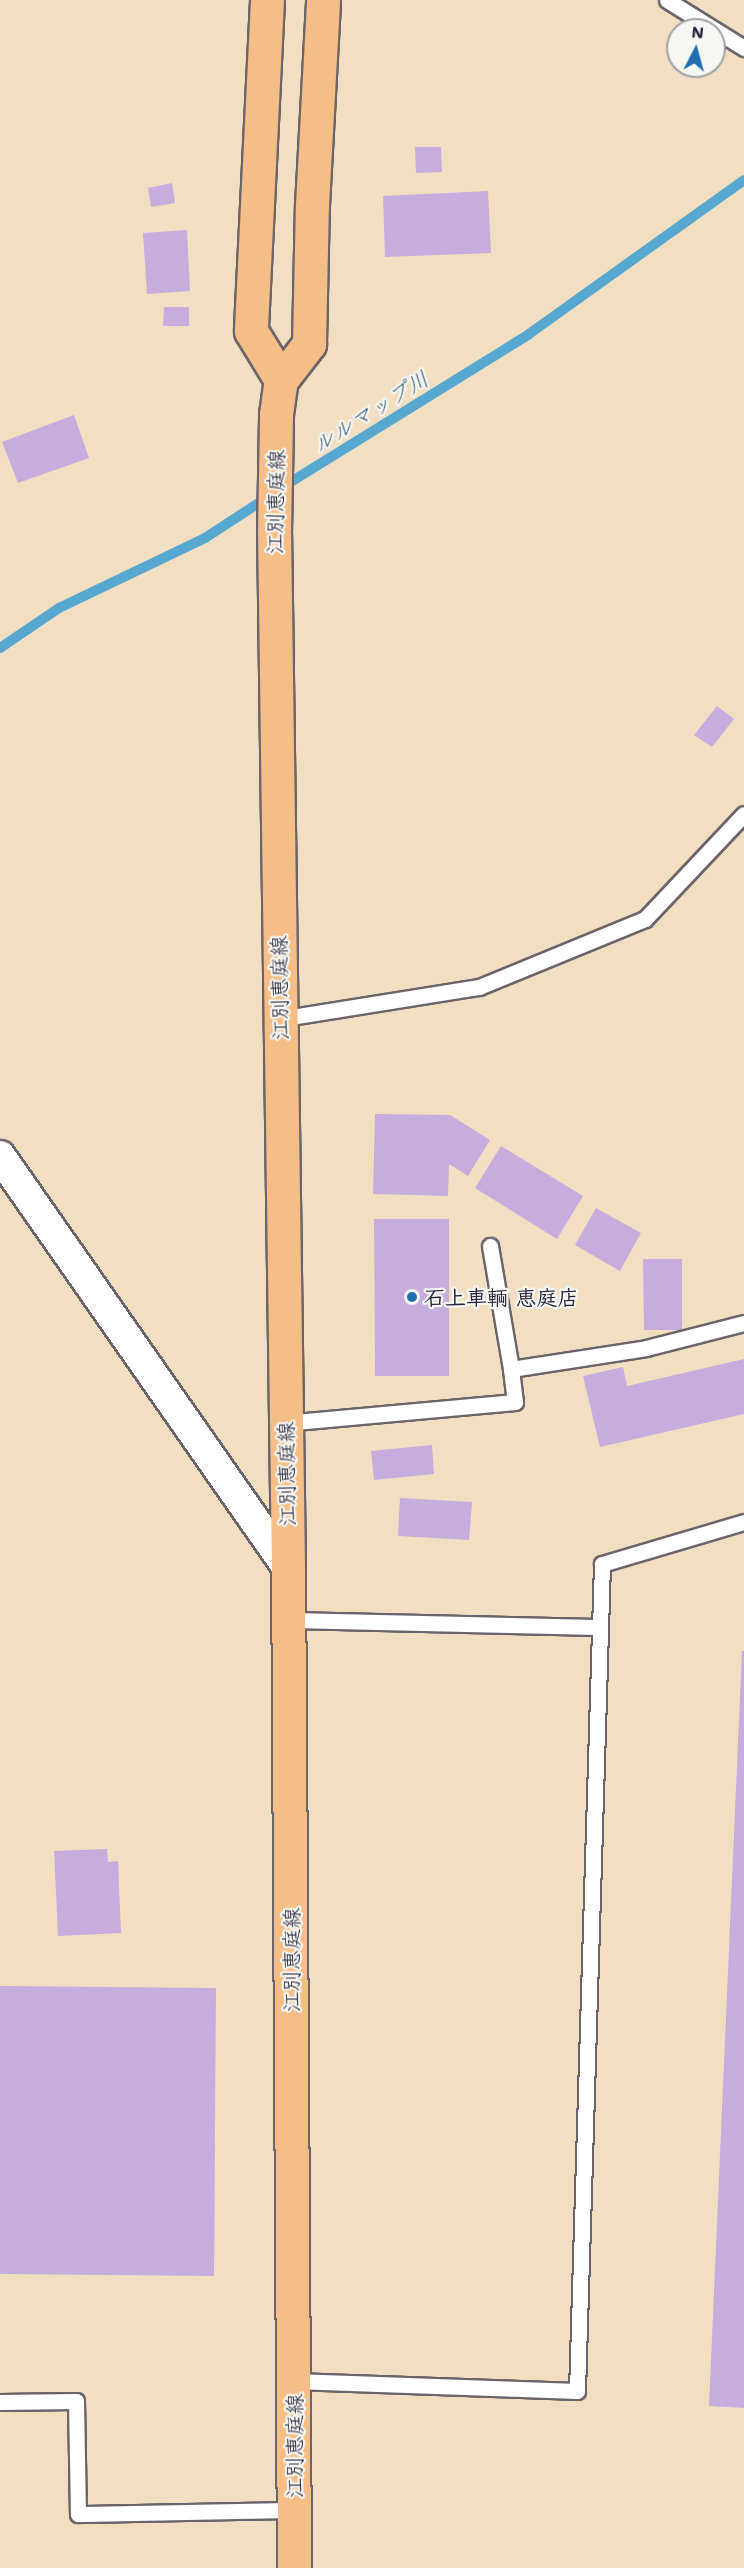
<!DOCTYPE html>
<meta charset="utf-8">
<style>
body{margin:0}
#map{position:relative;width:744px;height:2568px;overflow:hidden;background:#f2dfc2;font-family:Mali,"Klee One",sans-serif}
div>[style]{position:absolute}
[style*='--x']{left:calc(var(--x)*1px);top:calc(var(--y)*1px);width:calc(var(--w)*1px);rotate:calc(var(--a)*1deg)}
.stream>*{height:10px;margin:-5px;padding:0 5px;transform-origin:5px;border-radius:5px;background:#56a8d1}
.building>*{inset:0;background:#c6addd}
.roads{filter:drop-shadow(2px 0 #6b646a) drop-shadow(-2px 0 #6b646a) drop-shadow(0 2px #6b646a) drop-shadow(0 -2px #6b646a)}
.service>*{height:15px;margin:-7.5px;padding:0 7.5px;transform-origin:7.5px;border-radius:7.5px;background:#fff}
.minor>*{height:30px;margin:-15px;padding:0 15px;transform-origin:15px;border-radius:15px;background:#fff}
.primary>*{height:33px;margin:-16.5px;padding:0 16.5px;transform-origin:16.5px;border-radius:16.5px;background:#f6be87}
.dots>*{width:16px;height:16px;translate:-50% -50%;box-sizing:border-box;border:3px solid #f6f6f2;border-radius:50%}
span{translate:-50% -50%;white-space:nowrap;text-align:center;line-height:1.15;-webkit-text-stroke:4.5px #f6f6f2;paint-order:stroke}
.street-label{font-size:21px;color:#22223b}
.poi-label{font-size:21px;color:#22223b;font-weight:700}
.left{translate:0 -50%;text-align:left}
.water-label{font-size:22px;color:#375877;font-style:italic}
.north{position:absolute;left:666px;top:18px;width:60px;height:60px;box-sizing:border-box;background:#f6f6f2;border:2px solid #a1a1a9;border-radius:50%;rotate:6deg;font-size:16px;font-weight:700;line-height:24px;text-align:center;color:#22223b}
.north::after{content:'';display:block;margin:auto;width:21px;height:27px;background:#1f6fb2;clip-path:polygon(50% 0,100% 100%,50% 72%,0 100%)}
</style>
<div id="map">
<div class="stream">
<i style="--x:281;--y:488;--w:292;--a:-31.8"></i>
<i style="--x:529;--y:334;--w:264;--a:-35.6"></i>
<i style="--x:0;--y:648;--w:71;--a:-34.1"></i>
<i style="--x:59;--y:608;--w:162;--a:-25.6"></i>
<i style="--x:205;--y:538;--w:75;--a:-33.1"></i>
</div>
<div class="building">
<i style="clip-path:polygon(415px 147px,441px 147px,442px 172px,416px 173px)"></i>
<i style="clip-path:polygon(172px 183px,175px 203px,151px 207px,148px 188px)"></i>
<i style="clip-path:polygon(488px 191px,491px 253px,385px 257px,383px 196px)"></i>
<i style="clip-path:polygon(187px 230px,190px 291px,147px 294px,143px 233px)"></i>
<i style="clip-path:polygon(164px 307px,189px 307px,189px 326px,163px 326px)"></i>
<i style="clip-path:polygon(74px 415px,89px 458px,18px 483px,2px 442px)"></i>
<i style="clip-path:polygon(717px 706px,734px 719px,712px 747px,694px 735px)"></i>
<i style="clip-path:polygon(375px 1114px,450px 1115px,490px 1140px,468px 1176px,449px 1164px,448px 1196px,373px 1194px)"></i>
<i style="clip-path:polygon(501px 1146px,583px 1196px,557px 1239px,475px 1188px)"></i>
<i style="clip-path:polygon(596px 1208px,641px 1233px,620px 1271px,575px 1245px)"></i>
<i style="clip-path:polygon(374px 1219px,449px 1219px,449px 1376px,375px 1376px)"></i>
<i style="clip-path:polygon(643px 1259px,682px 1259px,682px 1330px,644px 1330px)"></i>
<i style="clip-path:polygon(744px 1359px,744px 1414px,600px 1447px,583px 1376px,623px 1367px,627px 1386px)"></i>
<i style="clip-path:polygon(432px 1445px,434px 1474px,374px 1480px,371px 1451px)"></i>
<i style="clip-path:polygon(400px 1498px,472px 1502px,469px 1540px,398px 1536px)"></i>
<i style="clip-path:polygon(742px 1651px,744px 1651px,744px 2408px,709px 2406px)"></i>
<i style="clip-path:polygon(107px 1849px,108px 1862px,118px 1861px,121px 1933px,58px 1936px,54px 1851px)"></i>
<i style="clip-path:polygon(0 1986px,216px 1988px,214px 2276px,0 2274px)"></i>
</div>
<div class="roads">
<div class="service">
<i style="--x:667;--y:0;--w:91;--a:31.9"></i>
<i style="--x:279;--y:1019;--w:203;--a:-9.1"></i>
<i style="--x:479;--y:987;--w:179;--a:-22.3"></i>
<i style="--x:645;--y:919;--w:144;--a:-46.7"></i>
<i style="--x:490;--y:1246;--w:125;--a:80.3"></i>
<i style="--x:284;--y:1423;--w:232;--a:-5.2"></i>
<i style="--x:515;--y:1402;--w:33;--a:-97"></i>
<i style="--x:511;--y:1369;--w:137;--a:-8.8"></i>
<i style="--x:646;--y:1348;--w:101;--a:-14.3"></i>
<i style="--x:288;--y:1620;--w:312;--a:1.3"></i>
<i style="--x:294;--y:2381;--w:283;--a:2"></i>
<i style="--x:577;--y:2391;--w:827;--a:-88.27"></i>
<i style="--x:602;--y:1564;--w:148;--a:-16.5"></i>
<i style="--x:0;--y:2402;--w:76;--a:-0.8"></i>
<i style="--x:76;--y:2401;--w:113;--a:89"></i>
<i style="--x:78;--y:2514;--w:217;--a:-1.1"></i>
</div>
<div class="minor">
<i style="--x:0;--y:1156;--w:503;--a:55.05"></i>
</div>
<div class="primary">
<i style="--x:267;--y:0;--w:331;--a:92.8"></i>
<i style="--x:251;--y:331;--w:57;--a:58.5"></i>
<i style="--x:294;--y:2568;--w:1000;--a:-90.34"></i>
<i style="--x:288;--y:1568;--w:1035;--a:-90.77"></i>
<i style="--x:274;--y:533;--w:119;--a:-89"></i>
<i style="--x:276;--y:414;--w:34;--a:-82"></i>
<i style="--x:281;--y:380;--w:46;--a:-52.1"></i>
<i style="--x:309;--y:344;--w:139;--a:-88.8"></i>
<i style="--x:312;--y:205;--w:205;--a:-86.9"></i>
</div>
</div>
<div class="dots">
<i style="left:412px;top:1297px;background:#1f6fb2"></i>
</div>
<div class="street-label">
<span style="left:275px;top:502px;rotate:-89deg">江別恵庭線</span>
<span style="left:279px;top:988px;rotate:-91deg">江別恵庭線</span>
<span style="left:286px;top:1474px;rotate:-91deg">江別恵庭線</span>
<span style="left:291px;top:1960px;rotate:-90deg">江別恵庭線</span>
<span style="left:294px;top:2446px;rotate:-90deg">江別恵庭線</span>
</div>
<div class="poi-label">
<span class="left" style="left:424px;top:1297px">石上車輌 恵庭店</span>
</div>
<div class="water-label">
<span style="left:370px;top:411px;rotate:-32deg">ルルマップ川</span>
</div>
<div class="north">N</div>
</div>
